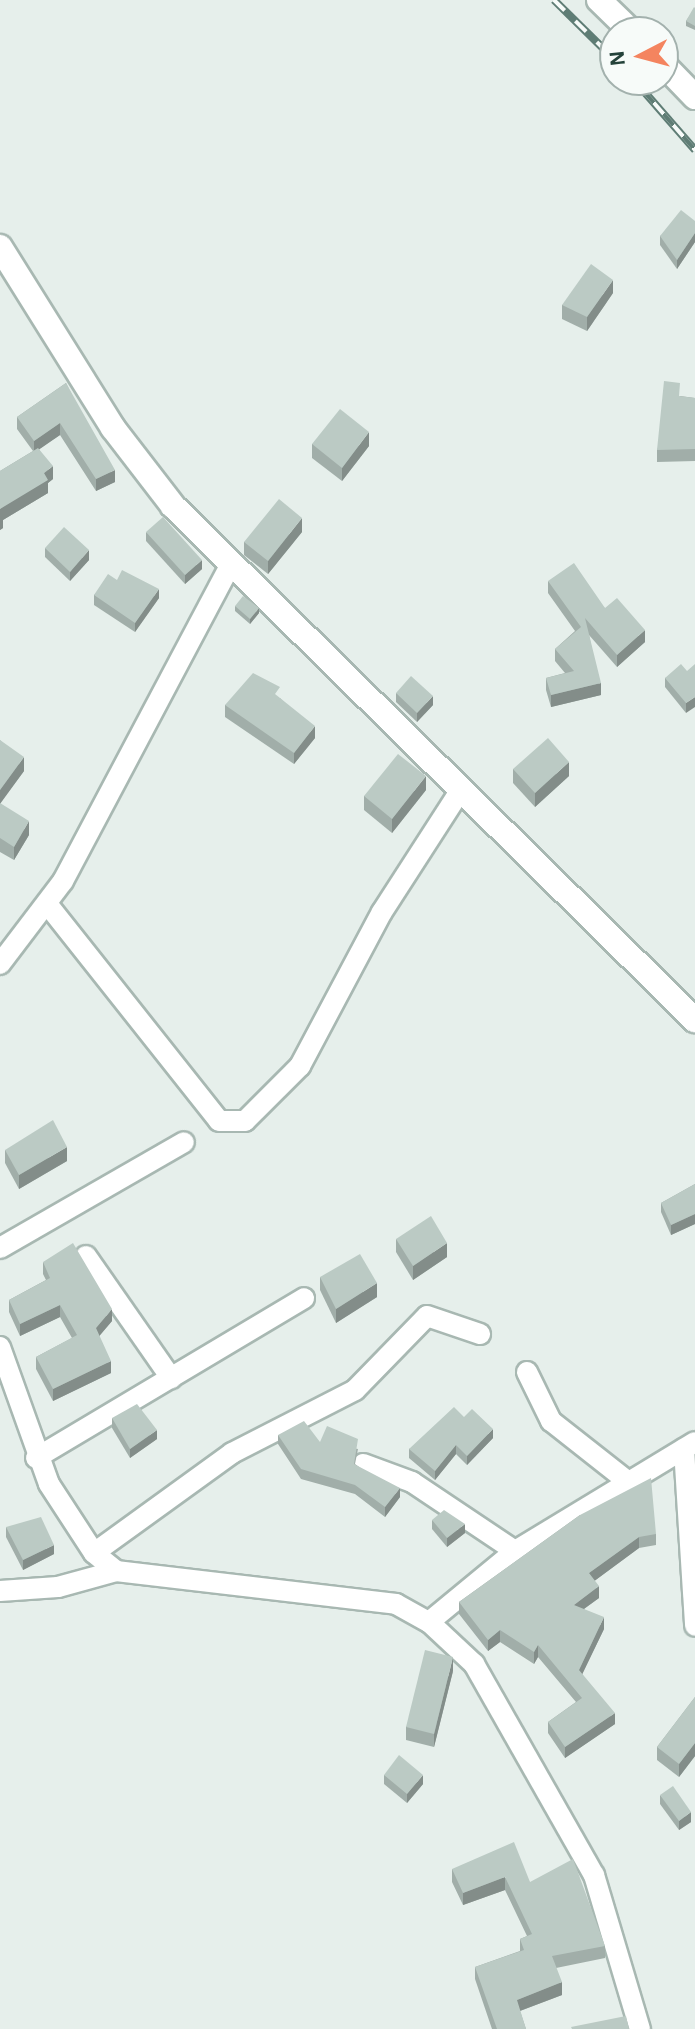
<!DOCTYPE html>
<style>
body{margin:0}
#map{position:relative;width:695px;height:2029px;overflow:hidden;background:#e6efeb;font-family:"Alegreya Sans",sans-serif}
div>[style]{position:absolute}
[style*='--x']{left:calc(var(--x)*1px);top:calc(var(--y)*1px);width:calc(var(--w)*1px);rotate:calc(var(--a)*1deg)}
.roads{filter:drop-shadow(2px 0 #a8b8b2) drop-shadow(-2px 0 #a8b8b2) drop-shadow(0 2px #a8b8b2) drop-shadow(0 -2px #a8b8b2)}
.street>*{height:20px;margin:-10px;padding:0 10px;transform-origin:10px;border-radius:10px;background:#fff}
.secondary>*{height:24px;margin:-12px;padding:0 12px;transform-origin:12px;border-radius:12px;background:#fff}
.rail>*{height:8px;margin-top:-4px;transform-origin:0;background:repeating-linear-gradient(90deg,#f7fbf9 0 15px,#5f7d75 0 30px);box-sizing:border-box;border-block:2px solid #5f7d75}
.wall>*{inset:0;background:#a1aea9}
.shaded-wall>*{inset:0;background:#838d89}
.building>*{inset:0;background:#bbcac4}
span{translate:-50% -50%;white-space:nowrap;text-align:center;line-height:1.15;-webkit-text-stroke:6px #f7fbf9;paint-order:stroke}
.north{position:absolute;left:599px;top:16px;width:80px;height:80px;box-sizing:border-box;background:#f7fbf9;border:2px solid #a3b1ad;border-radius:50%;rotate:264deg;font-size:22px;font-weight:700;line-height:32px;text-align:center;color:#24423a}
.north::after{content:'';display:block;margin:auto;width:28px;height:36px;background:#f4845f;clip-path:polygon(50% 0,100% 100%,50% 72%,0 100%)}
</style>
<div id="map">
<div class="roads">
<div class="street">
<i style="--x:48;--y:905;--w:275;--a:51.6"></i>
<i style="--x:219;--y:1121;--w:26;--a:0"></i>
<i style="--x:245;--y:1121;--w:78;--a:-45"></i>
<i style="--x:300;--y:1066;--w:174;--a:-62"></i>
<i style="--x:382;--y:912;--w:144;--a:-57.2"></i>
<i style="--x:0;--y:964;--w:104;--a:-52.8"></i>
<i style="--x:63;--y:881;--w:354;--a:-62.1"></i>
<i style="--x:0;--y:1248;--w:212;--a:-29.9"></i>
<i style="--x:86;--y:1256;--w:149;--a:55.1"></i>
<i style="--x:0;--y:1347;--w:145;--a:70.3"></i>
<i style="--x:49;--y:1484;--w:82;--a:56.9"></i>
<i style="--x:94;--y:1553;--w:28;--a:39"></i>
<i style="--x:116;--y:1571;--w:282;--a:6.7"></i>
<i style="--x:396;--y:1604;--w:38;--a:29"></i>
<i style="--x:429;--y:1622;--w:62;--a:43"></i>
<i style="--x:474;--y:1664;--w:243;--a:60.4"></i>
<i style="--x:594;--y:1875;--w:161;--a:73.4"></i>
<i style="--x:527;--y:1372;--w:55;--a:63.9"></i>
<i style="--x:551;--y:1421;--w:102;--a:38.2"></i>
<i style="--x:684;--y:1449;--w:177;--a:86.4"></i>
<i style="--x:36;--y:1458;--w:312;--a:-30.8"></i>
<i style="--x:363;--y:1464;--w:52;--a:20.2"></i>
<i style="--x:412;--y:1482;--w:124;--a:33.8"></i>
<i style="--x:94;--y:1553;--w:170;--a:-35.9"></i>
<i style="--x:232;--y:1453;--w:138;--a:-27.1"></i>
<i style="--x:355;--y:1390;--w:103;--a:-45.8"></i>
<i style="--x:427;--y:1316;--w:56;--a:18.8"></i>
<i style="--x:0;--y:1591;--w:58;--a:-3.9"></i>
<i style="--x:58;--y:1587;--w:60;--a:-15.4"></i>
<i style="--x:429;--y:1622;--w:112;--a:-39.5"></i>
<i style="--x:515;--y:1551;--w:210;--a:-31.2"></i>
</div>
<div class="secondary">
<i style="--x:599;--y:0;--w:46;--a:44.1"></i>
<i style="--x:663;--y:64;--w:46;--a:45.9"></i>
<i style="--x:0;--y:247;--w:213;--a:58"></i>
<i style="--x:113;--y:428;--w:98;--a:52.4"></i>
<i style="--x:173;--y:506;--w:733;--a:44.56"></i>
</div>
</div>
<div class="rail">
<i style="--x:554;--y:0;--w:86;--a:44.5"></i>
<i style="--x:634;--y:80;--w:93;--a:48.9"></i>
</div>
<div class="wall">
<i style="clip-path:polygon(695px 8px,695px 30px,686px 26px,686px 21px)"></i>
<i style="clip-path:polygon(695px 221px,695px 242px,677px 269px,660px 245px,660px 236px)"></i>
<i style="clip-path:polygon(613px 293px,587px 331px,562px 319px,562px 305px)"></i>
<i style="clip-path:polygon(66px 383px,115px 482px,96px 491px,60px 435px,39px 449px,53px 479px,48px 483px,48px 493px,3px 520px,3px 528px,0 530px,0 471px,33px 451px,17px 429px,17px 417px)"></i>
<i style="clip-path:polygon(680px 396px,695px 398px,695px 461px,657px 462px,657px 450px)"></i>
<i style="clip-path:polygon(312px 444px,369px 446px,342px 481px,312px 458px)"></i>
<i style="clip-path:polygon(146px 532px,202px 569px,185px 584px,146px 541px)"></i>
<i style="clip-path:polygon(302px 532px,268px 574px,244px 555px,244px 542px)"></i>
<i style="clip-path:polygon(45px 548px,89px 560px,70px 581px,45px 557px)"></i>
<i style="clip-path:polygon(117px 580px,159px 598px,135px 632px,94px 605px,94px 595px)"></i>
<i style="clip-path:polygon(548px 581px,605px 608px,645px 642px,617px 667px,589px 635px,601px 695px,551px 707px,546px 690px,546px 678px,565px 673px,555px 661px,555px 649px,575px 631px,548px 593px)"></i>
<i style="clip-path:polygon(235px 606px,259px 613px,250px 624px,235px 611px)"></i>
<i style="clip-path:polygon(687px 671px,686px 713px,665px 687px,665px 678px)"></i>
<i style="clip-path:polygon(396px 693px,433px 705px,417px 722px,396px 702px)"></i>
<i style="clip-path:polygon(280px 698px,315px 738px,294px 764px,225px 717px,225px 705px)"></i>
<i style="clip-path:polygon(0 740px,24px 771px,0 803px,29px 835px,14px 860px,0 852px)"></i>
<i style="clip-path:polygon(513px 769px,569px 776px,535px 807px,513px 783px)"></i>
<i style="clip-path:polygon(426px 790px,392px 833px,364px 810px,364px 796px)"></i>
<i style="clip-path:polygon(5px 1150px,67px 1161px,19px 1189px,5px 1163px)"></i>
<i style="clip-path:polygon(695px 1184px,695px 1224px,671px 1235px,661px 1212px,661px 1203px)"></i>
<i style="clip-path:polygon(396px 1239px,447px 1257px,413px 1280px,396px 1252px)"></i>
<i style="clip-path:polygon(43px 1262px,112px 1321px,99px 1336px,111px 1373px,53px 1401px,36px 1369px,36px 1357px,72px 1338px,60px 1317px,20px 1336px,9px 1312px,9px 1300px,46px 1280px,43px 1274px)"></i>
<i style="clip-path:polygon(320px 1277px,377px 1297px,336px 1323px,320px 1290px)"></i>
<i style="clip-path:polygon(464px 1417px,493px 1438px,467px 1465px,456px 1454px,435px 1480px,409px 1458px,409px 1449px)"></i>
<i style="clip-path:polygon(112px 1418px,157px 1439px,130px 1458px,112px 1428px)"></i>
<i style="clip-path:polygon(278px 1435px,358px 1449px,355px 1464px,400px 1497px,385px 1517px,355px 1494px,301px 1479px,278px 1444px)"></i>
<i style="clip-path:polygon(580px 1515px,656px 1534px,656px 1545px,639px 1548px,594px 1581px,599px 1598px,584px 1609px,604px 1629px,582px 1674px,615px 1724px,565px 1758px,548px 1733px,548px 1722px,576px 1702px,538px 1657px,534px 1664px,500px 1642px,488px 1651px,459px 1614px,459px 1602px)"></i>
<i style="clip-path:polygon(432px 1520px,465px 1533px,447px 1547px,432px 1529px)"></i>
<i style="clip-path:polygon(6px 1527px,54px 1554px,23px 1570px,6px 1537px)"></i>
<i style="clip-path:polygon(453px 1671px,434px 1747px,406px 1740px,406px 1727px)"></i>
<i style="clip-path:polygon(695px 1697px,695px 1756px,679px 1777px,657px 1760px,657px 1747px)"></i>
<i style="clip-path:polygon(384px 1775px,423px 1784px,407px 1803px,384px 1784px)"></i>
<i style="clip-path:polygon(660px 1795px,691px 1822px,679px 1830px,660px 1804px)"></i>
<i style="clip-path:polygon(452px 1869px,530px 1882px,605px 1946px,605px 1958px,556px 1968px,562px 1995px,520px 2011px,526px 2029px,492px 2029px,475px 1979px,475px 1967px,520px 1951px,520px 1939px,527px 1936px,505px 1890px,463px 1905px,452px 1882px)"></i>
</div>
<div class="shaded-wall">
<i style="clip-path:polygon(695px 233px,695px 242px,677px 269px,677px 260px)"></i>
<i style="clip-path:polygon(613px 280px,613px 293px,587px 331px,587px 317px)"></i>
<i style="clip-path:polygon(60px 423px,60px 435px,34px 453px,34px 441px)"></i>
<i style="clip-path:polygon(369px 432px,369px 446px,342px 481px,342px 468px)"></i>
<i style="clip-path:polygon(53px 466px,53px 479px,48px 483px,48px 493px,3px 520px,3px 528px,0 530px,0 509px)"></i>
<i style="clip-path:polygon(115px 470px,115px 482px,96px 491px,96px 479px)"></i>
<i style="clip-path:polygon(302px 518px,302px 532px,268px 574px,268px 561px)"></i>
<i style="clip-path:polygon(89px 550px,89px 560px,70px 581px,70px 572px)"></i>
<i style="clip-path:polygon(202px 560px,202px 569px,185px 584px,185px 575px)"></i>
<i style="clip-path:polygon(159px 589px,159px 598px,135px 632px,135px 623px)"></i>
<i style="clip-path:polygon(259px 608px,259px 613px,250px 624px,250px 619px)"></i>
<i style="clip-path:polygon(645px 630px,645px 642px,617px 667px,617px 655px)"></i>
<i style="clip-path:polygon(601px 683px,601px 695px,551px 707px,551px 695px)"></i>
<i style="clip-path:polygon(433px 696px,433px 705px,417px 722px,417px 713px)"></i>
<i style="clip-path:polygon(695px 697px,695px 707px,686px 713px,686px 703px)"></i>
<i style="clip-path:polygon(315px 726px,315px 738px,294px 764px,294px 753px)"></i>
<i style="clip-path:polygon(24px 757px,24px 771px,0 804px,0 790px)"></i>
<i style="clip-path:polygon(569px 762px,569px 776px,535px 807px,535px 793px)"></i>
<i style="clip-path:polygon(426px 776px,426px 790px,392px 833px,392px 819px)"></i>
<i style="clip-path:polygon(29px 821px,29px 835px,14px 860px,14px 847px)"></i>
<i style="clip-path:polygon(67px 1147px,67px 1161px,19px 1189px,19px 1175px)"></i>
<i style="clip-path:polygon(695px 1214px,695px 1224px,671px 1235px,671px 1225px)"></i>
<i style="clip-path:polygon(447px 1243px,447px 1257px,413px 1280px,413px 1266px)"></i>
<i style="clip-path:polygon(377px 1283px,377px 1297px,336px 1323px,336px 1309px)"></i>
<i style="clip-path:polygon(60px 1305px,60px 1317px,20px 1336px,20px 1324px)"></i>
<i style="clip-path:polygon(112px 1309px,112px 1321px,96px 1340px,96px 1328px)"></i>
<i style="clip-path:polygon(111px 1361px,111px 1373px,53px 1401px,53px 1389px)"></i>
<i style="clip-path:polygon(493px 1429px,493px 1438px,467px 1465px,467px 1456px)"></i>
<i style="clip-path:polygon(157px 1430px,157px 1439px,130px 1458px,130px 1449px)"></i>
<i style="clip-path:polygon(456px 1445px,456px 1454px,435px 1480px,435px 1471px)"></i>
<i style="clip-path:polygon(400px 1488px,400px 1497px,385px 1517px,385px 1507px)"></i>
<i style="clip-path:polygon(465px 1524px,465px 1533px,447px 1547px,447px 1538px)"></i>
<i style="clip-path:polygon(639px 1537px,639px 1548px,589px 1585px,589px 1573px)"></i>
<i style="clip-path:polygon(54px 1545px,54px 1554px,23px 1570px,23px 1560px)"></i>
<i style="clip-path:polygon(599px 1586px,599px 1598px,574px 1616px,574px 1605px)"></i>
<i style="clip-path:polygon(604px 1617px,604px 1629px,579px 1681px,579px 1670px)"></i>
<i style="clip-path:polygon(500px 1630px,500px 1642px,488px 1651px,488px 1640px)"></i>
<i style="clip-path:polygon(538px 1645px,538px 1657px,534px 1664px,534px 1652px)"></i>
<i style="clip-path:polygon(453px 1657px,453px 1671px,434px 1747px,434px 1734px)"></i>
<i style="clip-path:polygon(615px 1713px,615px 1724px,565px 1758px,565px 1747px)"></i>
<i style="clip-path:polygon(695px 1743px,695px 1756px,679px 1777px,679px 1764px)"></i>
<i style="clip-path:polygon(423px 1775px,423px 1784px,407px 1803px,407px 1794px)"></i>
<i style="clip-path:polygon(691px 1812px,691px 1822px,679px 1830px,679px 1821px)"></i>
<i style="clip-path:polygon(505px 1877px,505px 1890px,463px 1905px,463px 1893px)"></i>
<i style="clip-path:polygon(562px 1982px,562px 1995px,517px 2012px,517px 2000px)"></i>
</div>
<div class="building">
<i style="clip-path:polygon(694px 7px,695px 8px,695px 26px,686px 21px)"></i>
<i style="clip-path:polygon(681px 210px,695px 221px,695px 233px,677px 260px,660px 236px)"></i>
<i style="clip-path:polygon(591px 264px,613px 280px,587px 317px,562px 305px)"></i>
<i style="clip-path:polygon(664px 381px,680px 383px,679px 396px,695px 398px,695px 449px,657px 450px)"></i>
<i style="clip-path:polygon(66px 383px,115px 470px,96px 479px,60px 423px,34px 441px,17px 417px)"></i>
<i style="clip-path:polygon(340px 409px,369px 432px,342px 468px,312px 444px)"></i>
<i style="clip-path:polygon(38px 448px,53px 466px,44px 473px,48px 480px,0 509px,0 471px)"></i>
<i style="clip-path:polygon(279px 499px,302px 518px,268px 561px,244px 542px)"></i>
<i style="clip-path:polygon(163px 517px,202px 560px,185px 575px,146px 532px)"></i>
<i style="clip-path:polygon(64px 527px,89px 550px,70px 572px,45px 548px)"></i>
<i style="clip-path:polygon(574px 563px,605px 608px,617px 598px,645px 630px,617px 655px,585px 618px,601px 683px,551px 695px,546px 678px,574px 671px,555px 649px,581px 627px,548px 581px)"></i>
<i style="clip-path:polygon(122px 570px,159px 589px,135px 623px,94px 595px,108px 574px,117px 580px)"></i>
<i style="clip-path:polygon(243px 596px,259px 608px,250px 619px,235px 606px)"></i>
<i style="clip-path:polygon(681px 664px,687px 671px,695px 664px,695px 697px,686px 703px,665px 678px)"></i>
<i style="clip-path:polygon(253px 673px,280px 687px,275px 694px,315px 726px,294px 753px,225px 705px)"></i>
<i style="clip-path:polygon(411px 676px,433px 696px,417px 713px,396px 693px)"></i>
<i style="clip-path:polygon(548px 738px,569px 762px,535px 793px,513px 769px)"></i>
<i style="clip-path:polygon(0 740px,24px 757px,0 790px)"></i>
<i style="clip-path:polygon(398px 754px,426px 776px,392px 819px,364px 796px)"></i>
<i style="clip-path:polygon(0 803px,29px 821px,14px 847px,0 838px)"></i>
<i style="clip-path:polygon(53px 1120px,67px 1147px,19px 1175px,5px 1150px)"></i>
<i style="clip-path:polygon(695px 1184px,695px 1214px,671px 1225px,661px 1203px)"></i>
<i style="clip-path:polygon(431px 1216px,447px 1243px,413px 1266px,396px 1239px)"></i>
<i style="clip-path:polygon(73px 1243px,112px 1309px,96px 1328px,111px 1361px,53px 1389px,36px 1357px,77px 1335px,60px 1305px,20px 1324px,9px 1300px,50px 1278px,43px 1262px)"></i>
<i style="clip-path:polygon(360px 1254px,377px 1283px,336px 1309px,320px 1277px)"></i>
<i style="clip-path:polygon(137px 1404px,157px 1430px,130px 1449px,112px 1418px)"></i>
<i style="clip-path:polygon(454px 1407px,464px 1417px,472px 1409px,493px 1429px,467px 1456px,456px 1445px,435px 1471px,409px 1449px)"></i>
<i style="clip-path:polygon(304px 1421px,320px 1442px,327px 1426px,358px 1439px,354px 1464px,400px 1488px,385px 1507px,355px 1485px,301px 1469px,278px 1435px)"></i>
<i style="clip-path:polygon(651px 1478px,656px 1534px,639px 1537px,589px 1573px,599px 1586px,574px 1605px,604px 1617px,579px 1670px,615px 1713px,565px 1747px,548px 1722px,582px 1698px,538px 1645px,534px 1652px,500px 1630px,488px 1640px,459px 1602px,580px 1515px)"></i>
<i style="clip-path:polygon(444px 1510px,465px 1524px,447px 1538px,432px 1520px)"></i>
<i style="clip-path:polygon(41px 1517px,54px 1545px,23px 1560px,6px 1527px)"></i>
<i style="clip-path:polygon(425px 1650px,453px 1657px,434px 1734px,406px 1727px)"></i>
<i style="clip-path:polygon(695px 1697px,695px 1743px,679px 1764px,657px 1747px)"></i>
<i style="clip-path:polygon(399px 1755px,423px 1775px,407px 1794px,384px 1775px)"></i>
<i style="clip-path:polygon(673px 1786px,691px 1812px,679px 1821px,660px 1795px)"></i>
<i style="clip-path:polygon(514px 1842px,530px 1882px,573px 1859px,605px 1946px,552px 1956px,562px 1982px,517px 2000px,526px 2029px,497px 2029px,475px 1967px,524px 1950px,520px 1939px,532px 1934px,505px 1877px,463px 1893px,452px 1869px)"></i>
<i style="clip-path:polygon(626px 2016px,629px 2029px,572px 2029px,571px 2027px)"></i>
</div>
<div class="north">N</div>
</div>
